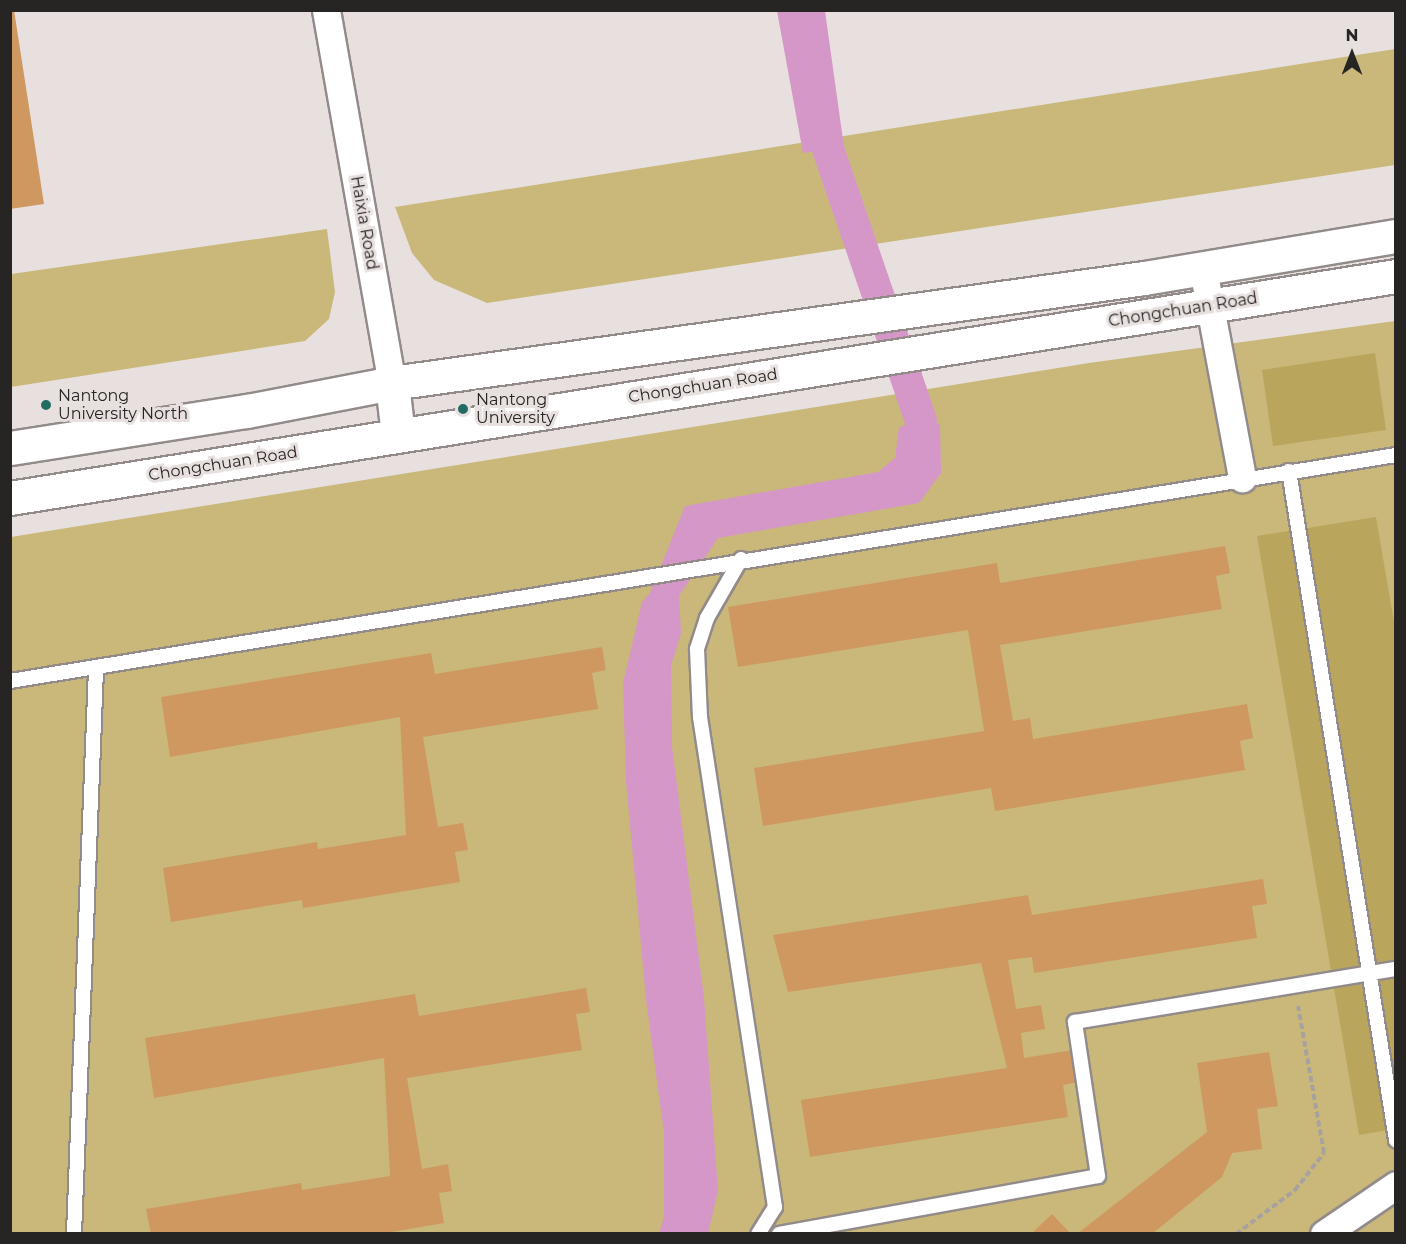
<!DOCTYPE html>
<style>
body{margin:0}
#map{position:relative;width:1406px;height:1244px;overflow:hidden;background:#e8e0df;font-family:Montserrat,sans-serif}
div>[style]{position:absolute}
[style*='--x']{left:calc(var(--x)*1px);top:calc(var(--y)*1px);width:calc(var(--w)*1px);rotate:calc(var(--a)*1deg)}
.green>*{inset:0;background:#c9b87a}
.forest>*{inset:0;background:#b9a65c}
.water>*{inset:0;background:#d597c7}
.canal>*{height:32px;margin:-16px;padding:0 16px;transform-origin:16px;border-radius:16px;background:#d597c7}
.building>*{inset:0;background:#cf9861}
.path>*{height:4px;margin-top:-2px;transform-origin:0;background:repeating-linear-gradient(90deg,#a7a1a0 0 6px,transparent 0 9px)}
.roads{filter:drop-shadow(2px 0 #928b8a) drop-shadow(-2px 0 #928b8a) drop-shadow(0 2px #928b8a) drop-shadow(0 -2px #928b8a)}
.lane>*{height:14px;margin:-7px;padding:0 7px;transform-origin:7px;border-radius:7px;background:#fff}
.street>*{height:27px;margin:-13.5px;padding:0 13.5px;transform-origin:13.5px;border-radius:13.5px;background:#fff}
.secondary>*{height:33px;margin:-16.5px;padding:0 16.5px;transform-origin:16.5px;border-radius:16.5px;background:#fff}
.dots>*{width:16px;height:16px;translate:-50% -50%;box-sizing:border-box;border:3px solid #e8e0df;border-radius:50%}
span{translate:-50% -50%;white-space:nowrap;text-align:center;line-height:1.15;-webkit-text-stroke:6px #e8e0df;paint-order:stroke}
.street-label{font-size:16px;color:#272524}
.poi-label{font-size:16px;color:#272524}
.left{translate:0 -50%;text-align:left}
.frame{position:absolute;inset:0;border:12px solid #272524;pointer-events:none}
.north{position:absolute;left:1322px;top:24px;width:60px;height:60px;-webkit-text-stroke:4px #e8e0df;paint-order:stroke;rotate:0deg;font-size:16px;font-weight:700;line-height:24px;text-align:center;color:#272524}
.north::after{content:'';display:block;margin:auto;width:21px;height:27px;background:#272524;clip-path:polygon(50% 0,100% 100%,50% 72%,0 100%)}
</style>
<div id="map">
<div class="green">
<i style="clip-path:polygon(1395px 49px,1395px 165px,487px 303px,434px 280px,412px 253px,395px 207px)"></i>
<i style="clip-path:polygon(327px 229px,335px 292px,329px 319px,305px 341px,11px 387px,11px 274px)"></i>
<i style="clip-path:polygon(1395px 321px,1395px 1233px,11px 1234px,11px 537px,1089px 363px)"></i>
</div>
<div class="forest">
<i style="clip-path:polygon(1375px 353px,1386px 430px,1273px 446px,1262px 370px)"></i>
<i style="clip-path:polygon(1376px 517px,1396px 634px,1395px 1129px,1359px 1135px,1257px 536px)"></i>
</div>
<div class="water">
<i style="clip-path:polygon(777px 11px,825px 11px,844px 147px,803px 153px)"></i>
<i style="clip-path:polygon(921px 421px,940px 424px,941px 473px,919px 503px,718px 538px,679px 596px,681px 633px,671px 666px,672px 746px,704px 998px,718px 1191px,708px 1233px,659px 1233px,664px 1217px,664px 1133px,646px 1000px,626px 781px,623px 683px,642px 602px,650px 593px,685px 506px,878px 472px,895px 458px,899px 427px)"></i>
</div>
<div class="canal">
<i style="--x:828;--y:149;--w:287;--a:71.1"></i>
</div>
<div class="building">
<i style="clip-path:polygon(10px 10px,14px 10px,44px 204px,10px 209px)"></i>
<i style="clip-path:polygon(1225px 546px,1230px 573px,1216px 576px,1222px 609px,1000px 645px,1013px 721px,1030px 718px,1033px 739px,1247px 704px,1253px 738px,1240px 741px,1245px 770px,995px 811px,991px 788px,763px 826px,754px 768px,984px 731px,968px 630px,738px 667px,728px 607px,997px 563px,1000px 583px)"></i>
<i style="clip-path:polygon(602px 647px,606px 670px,592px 673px,598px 709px,423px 737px,438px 827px,463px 823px,468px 850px,455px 852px,460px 882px,303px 908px,302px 900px,171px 922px,163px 868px,317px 842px,318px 849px,406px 835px,400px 717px,170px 757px,161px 697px,431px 653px,435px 674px)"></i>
<i style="clip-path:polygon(1263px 879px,1267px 904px,1252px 906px,1257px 938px,1034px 973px,1032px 957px,1008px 960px,1016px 1009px,1041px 1005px,1045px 1029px,1021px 1033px,1024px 1058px,1073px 1050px,1078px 1082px,1063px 1085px,1068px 1117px,810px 1157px,801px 1100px,1007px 1068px,981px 963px,788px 992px,773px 935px,1028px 895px,1032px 915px)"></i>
<i style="clip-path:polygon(586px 988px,590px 1012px,576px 1014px,582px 1050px,407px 1078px,422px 1169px,448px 1164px,452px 1191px,439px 1193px,444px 1223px,380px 1234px,151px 1234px,146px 1209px,301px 1183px,302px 1190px,390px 1176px,384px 1058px,154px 1098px,145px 1038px,415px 994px,419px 1016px)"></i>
<i style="clip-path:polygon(1269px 1052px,1278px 1106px,1257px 1109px,1262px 1149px,1232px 1153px,1222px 1177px,1152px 1234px,1077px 1234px,1207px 1132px,1197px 1063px)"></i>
<i style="clip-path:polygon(1052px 1214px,1071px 1234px,1031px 1234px)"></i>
</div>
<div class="path">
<i style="--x:1236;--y:1234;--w:74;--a:-36.7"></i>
<i style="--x:1295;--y:1190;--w:47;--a:-51.9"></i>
<i style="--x:1324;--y:1153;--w:149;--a:-100"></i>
</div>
<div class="roads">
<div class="lane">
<i style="--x:1289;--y:471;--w:678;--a:80.91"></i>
<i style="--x:741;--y:559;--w:68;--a:120"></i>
<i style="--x:707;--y:618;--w:33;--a:108"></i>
<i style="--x:697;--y:649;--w:68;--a:87.5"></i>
<i style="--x:700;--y:717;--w:496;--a:81.3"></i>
<i style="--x:775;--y:1207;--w:32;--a:122"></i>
<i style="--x:10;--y:681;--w:1404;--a:-9.26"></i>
<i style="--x:74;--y:1234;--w:565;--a:-87.77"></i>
<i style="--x:779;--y:1234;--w:324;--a:-10.3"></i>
<i style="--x:1098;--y:1176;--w:156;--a:-98.5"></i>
<i style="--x:1075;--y:1022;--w:325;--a:-9.4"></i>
</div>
<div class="street">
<i style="--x:326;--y:10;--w:379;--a:80"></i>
<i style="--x:1203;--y:269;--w:213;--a:79.4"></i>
<i style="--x:1324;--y:1234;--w:87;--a:-34.2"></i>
</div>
<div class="secondary">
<i style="--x:392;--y:383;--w:53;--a:83.5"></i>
<i style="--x:10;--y:448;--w:240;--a:-8.9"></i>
<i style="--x:247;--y:411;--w:148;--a:-10.9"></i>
<i style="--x:392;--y:383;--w:759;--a:-7.95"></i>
<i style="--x:1144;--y:278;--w:255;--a:-9.5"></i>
<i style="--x:10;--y:498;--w:1404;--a:-9.1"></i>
</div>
</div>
<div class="dots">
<i style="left:46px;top:405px;background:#236c64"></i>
<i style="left:463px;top:409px;background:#236c64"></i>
</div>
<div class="street-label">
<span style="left:364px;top:223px;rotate:80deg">Haixia Road</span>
<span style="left:1183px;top:310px;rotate:-9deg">Chongchuan Road</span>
<span style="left:703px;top:386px;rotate:-9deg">Chongchuan Road</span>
<span style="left:223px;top:464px;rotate:-9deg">Chongchuan Road</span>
</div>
<div class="poi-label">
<span class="left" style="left:58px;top:405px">Nantong<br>University North</span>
<span class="left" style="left:476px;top:409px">Nantong<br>University</span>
</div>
<div class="frame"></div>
<div class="north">N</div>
</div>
